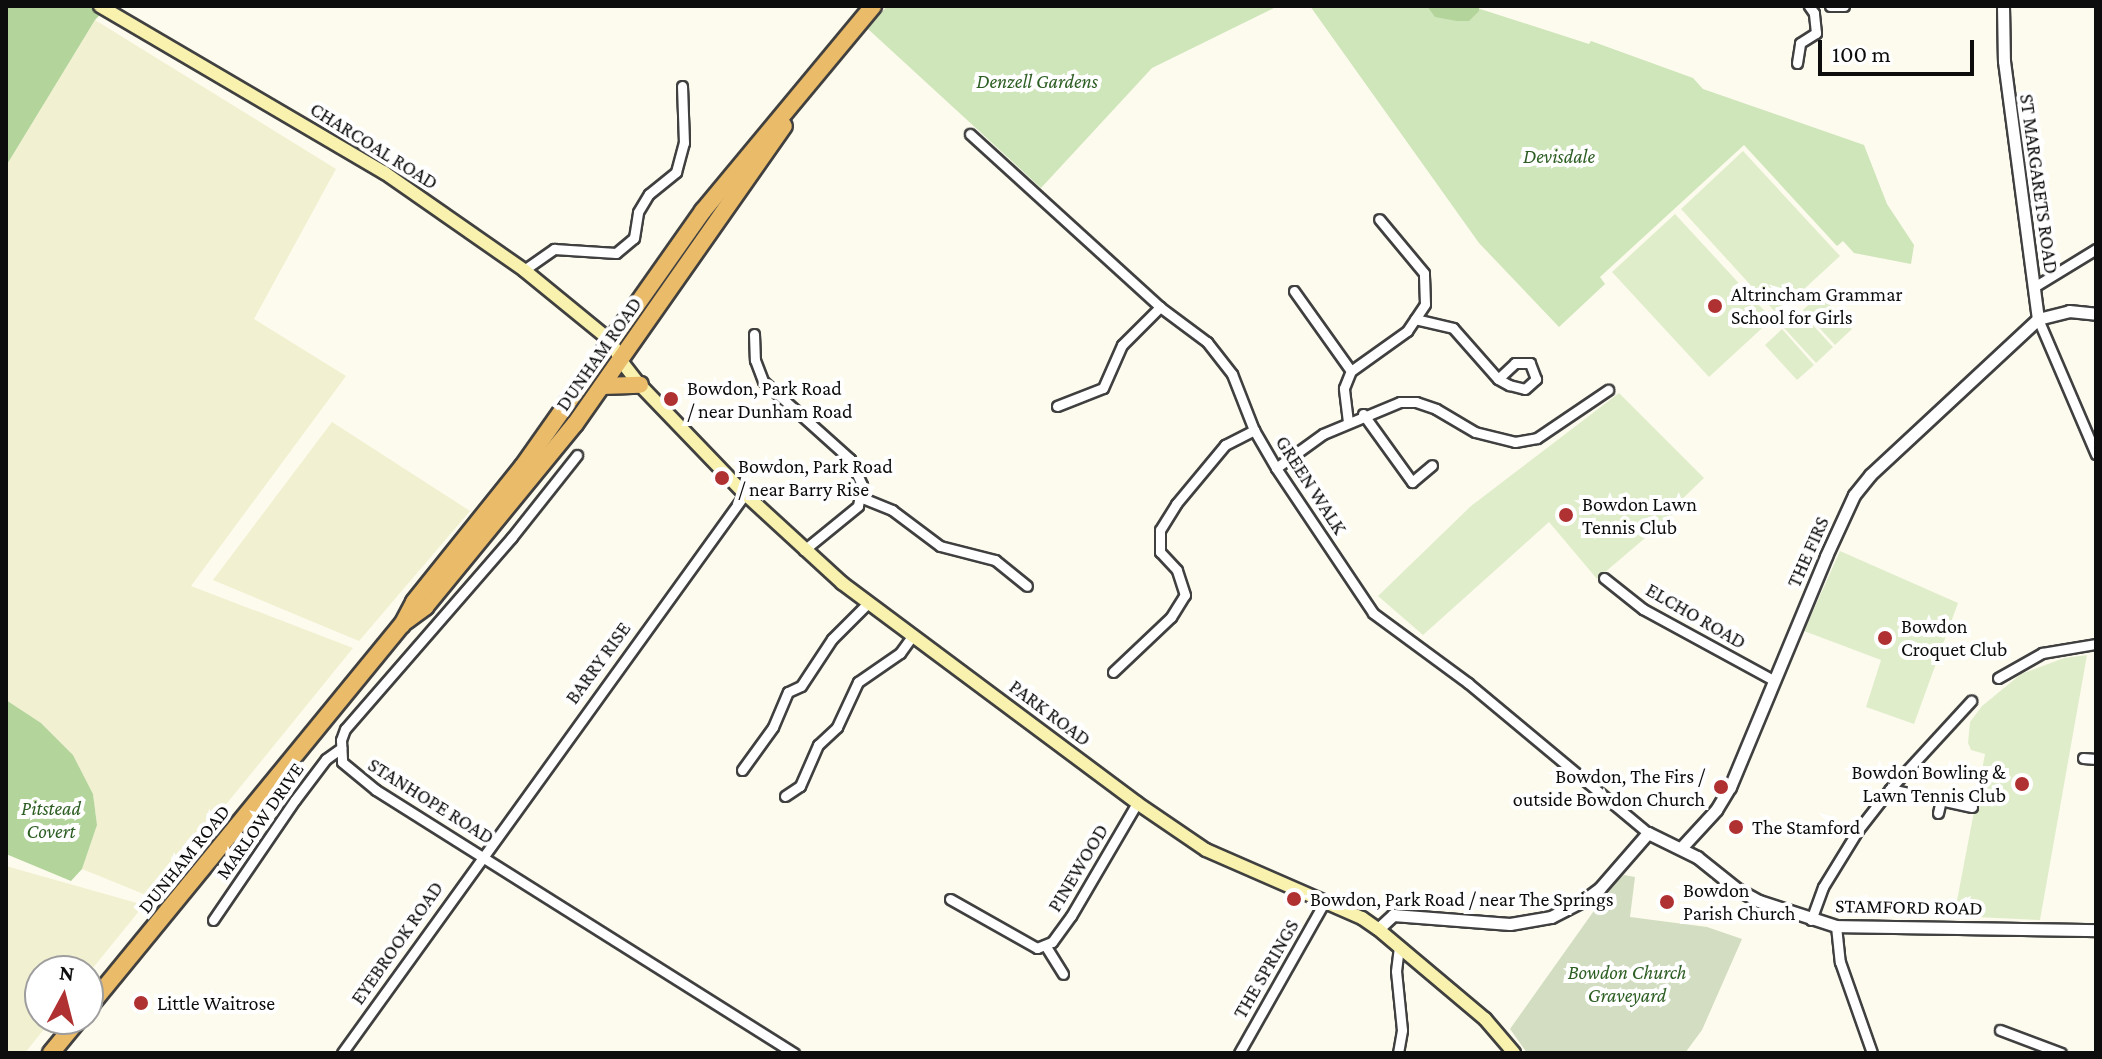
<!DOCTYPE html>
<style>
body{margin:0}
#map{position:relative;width:2102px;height:1059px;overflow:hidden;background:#fdfbee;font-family:"Crimson Pro",serif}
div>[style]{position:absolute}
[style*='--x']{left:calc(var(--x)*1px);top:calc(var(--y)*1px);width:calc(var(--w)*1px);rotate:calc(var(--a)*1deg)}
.farmland>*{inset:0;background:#f1f0d0}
.green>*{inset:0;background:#cfe5ba}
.forest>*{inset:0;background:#b3d49b}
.cemetery>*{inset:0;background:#d3ddc1}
.pitch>*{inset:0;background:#e0edcb}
.roads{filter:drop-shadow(2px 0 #404040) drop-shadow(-2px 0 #404040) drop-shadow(0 2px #404040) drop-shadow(0 -2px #404040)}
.minor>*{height:9px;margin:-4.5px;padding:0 4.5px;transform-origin:4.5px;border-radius:4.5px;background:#fff}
.tertiary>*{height:11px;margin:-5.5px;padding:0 5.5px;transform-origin:5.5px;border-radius:5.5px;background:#fff}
.secondary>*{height:12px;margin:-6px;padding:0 6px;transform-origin:6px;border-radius:6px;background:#f8f2ae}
.trunk>*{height:16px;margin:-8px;padding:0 8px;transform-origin:8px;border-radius:8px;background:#eabb68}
.dots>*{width:22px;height:22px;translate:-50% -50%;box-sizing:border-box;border:4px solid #fff;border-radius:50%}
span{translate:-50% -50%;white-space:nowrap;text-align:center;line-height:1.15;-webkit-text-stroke:8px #fff;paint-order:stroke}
.park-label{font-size:20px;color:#2d5e23;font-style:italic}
.street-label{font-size:20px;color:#0d0d0d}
.poi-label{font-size:20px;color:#0d0d0d}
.left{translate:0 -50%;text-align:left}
.right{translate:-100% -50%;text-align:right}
.frame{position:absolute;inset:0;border:8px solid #0d0d0d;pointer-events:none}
.north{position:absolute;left:24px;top:955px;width:80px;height:80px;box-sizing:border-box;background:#fff;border:2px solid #9e9e9e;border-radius:50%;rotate:7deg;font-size:22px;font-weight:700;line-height:32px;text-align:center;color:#0d0d0d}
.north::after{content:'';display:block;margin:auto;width:28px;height:36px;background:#b03132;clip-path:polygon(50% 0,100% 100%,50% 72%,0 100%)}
.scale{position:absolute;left:1818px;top:40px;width:156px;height:36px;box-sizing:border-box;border:4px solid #0d0d0d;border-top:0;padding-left:10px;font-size:24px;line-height:28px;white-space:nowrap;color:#0d0d0d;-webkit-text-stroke:6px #fff;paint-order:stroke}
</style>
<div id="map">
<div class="farmland">
<i style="clip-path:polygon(95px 20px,336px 169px,254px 319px,346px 376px,191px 586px,353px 648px,151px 897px,82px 869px,97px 825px,93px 794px,73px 755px,41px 723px,6px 700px,6px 166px)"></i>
<i style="clip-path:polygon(332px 422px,470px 511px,359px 641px,213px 580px)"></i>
<i style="clip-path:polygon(6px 866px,144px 905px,88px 974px,88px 971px,40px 971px,40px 1019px,52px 1019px,25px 1053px,6px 1053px)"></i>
</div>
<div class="green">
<i style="clip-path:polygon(887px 6px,1278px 6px,1152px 68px,1041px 188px,868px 29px)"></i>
<i style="clip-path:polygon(1310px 6px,1471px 6px,1589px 44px,1591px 41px,1693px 78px,1703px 89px,1864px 145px,1887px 204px,1914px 245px,1911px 264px,1854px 253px,1843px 241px,1837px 246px,1744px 145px,1600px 277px,1605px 284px,1559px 327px,1479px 243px)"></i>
</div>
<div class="forest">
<i style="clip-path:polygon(6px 6px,108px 6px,95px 20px,6px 166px)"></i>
<i style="clip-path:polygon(1427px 6px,1479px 6px,1479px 11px,1469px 21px,1457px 21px,1435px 17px)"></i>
<i style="clip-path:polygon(6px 700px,41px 723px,73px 755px,93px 794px,97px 825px,82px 869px,71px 881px,6px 854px)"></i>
</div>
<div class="cemetery">
<i style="clip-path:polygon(1624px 875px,1635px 877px,1630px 917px,1707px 927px,1742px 939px,1702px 1030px,1685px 1053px,1527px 1053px,1510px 1029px,1613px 884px)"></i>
</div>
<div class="pitch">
<i style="clip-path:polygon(1743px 151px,1840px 256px,1777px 314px,1681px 209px)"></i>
<i style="clip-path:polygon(1675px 214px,1772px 319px,1709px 377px,1612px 272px)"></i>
<i style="clip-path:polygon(1820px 294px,1852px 329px,1835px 345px,1803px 310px)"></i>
<i style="clip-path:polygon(1801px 312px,1833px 347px,1816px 363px,1784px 328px)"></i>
<i style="clip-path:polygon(1782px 329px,1814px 365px,1797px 380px,1765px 345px)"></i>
<i style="clip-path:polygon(1619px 393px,1704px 478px,1675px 506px,1678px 510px,1597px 579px,1549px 522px,1423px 635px,1378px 596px,1471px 506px)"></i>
<i style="clip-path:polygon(1840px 551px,1958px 603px,1914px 724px,1866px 707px,1881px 660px,1804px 631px)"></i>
<i style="clip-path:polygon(2087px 655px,2040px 920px,1954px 916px,1985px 754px,1971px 750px,1968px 743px,1970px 722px,1982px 706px,2021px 674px,2064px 658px)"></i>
</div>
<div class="roads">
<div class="minor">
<i style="--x:1830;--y:6;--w:14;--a:0"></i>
<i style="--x:1797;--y:63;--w:20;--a:-81"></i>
<i style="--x:1800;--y:43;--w:19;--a:-32"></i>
<i style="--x:1816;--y:33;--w:20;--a:-96"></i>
<i style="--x:1814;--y:13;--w:9;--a:-126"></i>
<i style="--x:970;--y:134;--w:257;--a:42.3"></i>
<i style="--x:1160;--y:307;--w:59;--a:36.7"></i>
<i style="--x:1207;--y:342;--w:41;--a:52"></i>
<i style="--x:1232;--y:374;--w:60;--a:68.6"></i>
<i style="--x:1254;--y:430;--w:44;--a:59.9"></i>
<i style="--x:1276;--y:468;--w:174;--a:56.2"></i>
<i style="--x:1373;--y:613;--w:118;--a:36.4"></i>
<i style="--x:1468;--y:683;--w:234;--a:39.8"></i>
<i style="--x:524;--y:270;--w:37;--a:-35"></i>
<i style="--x:554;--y:249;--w:62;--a:3.7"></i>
<i style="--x:616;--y:253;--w:23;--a:-40"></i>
<i style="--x:634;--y:238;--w:26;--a:-81"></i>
<i style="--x:638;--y:212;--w:21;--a:-59"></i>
<i style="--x:649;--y:194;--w:35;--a:-39"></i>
<i style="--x:676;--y:172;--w:30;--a:-75"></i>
<i style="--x:684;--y:143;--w:57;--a:-92"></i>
<i style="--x:2034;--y:287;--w:73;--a:-31.5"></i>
<i style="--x:1294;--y:291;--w:98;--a:54.5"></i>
<i style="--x:1415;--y:319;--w:39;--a:13"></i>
<i style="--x:1453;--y:328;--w:68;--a:48.6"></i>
<i style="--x:1498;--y:379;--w:13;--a:29"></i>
<i style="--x:1509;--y:385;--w:16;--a:14"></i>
<i style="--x:1525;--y:389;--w:15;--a:-42"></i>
<i style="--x:1536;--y:379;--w:17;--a:-111"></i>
<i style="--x:1530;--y:363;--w:15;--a:180"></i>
<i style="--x:1515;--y:363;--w:23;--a:137"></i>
<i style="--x:2038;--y:319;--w:147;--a:66.8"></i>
<i style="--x:754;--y:334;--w:26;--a:88"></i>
<i style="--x:755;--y:360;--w:22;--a:69"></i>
<i style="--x:763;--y:381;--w:117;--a:41.9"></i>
<i style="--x:850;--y:459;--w:29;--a:65"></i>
<i style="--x:862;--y:485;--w:21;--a:101"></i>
<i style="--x:858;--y:506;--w:70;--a:140.8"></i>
<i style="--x:1057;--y:406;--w:49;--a:-21.4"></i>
<i style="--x:1103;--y:388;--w:47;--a:-66.2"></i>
<i style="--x:1122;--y:345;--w:54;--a:-45"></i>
<i style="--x:1363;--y:414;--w:84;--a:54.2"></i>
<i style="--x:1412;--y:482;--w:26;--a:-40"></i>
<i style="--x:1348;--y:422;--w:34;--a:-97"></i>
<i style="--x:1344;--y:388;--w:18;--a:-68"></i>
<i style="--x:1351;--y:371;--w:69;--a:-35.5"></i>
<i style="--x:1407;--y:331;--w:32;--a:-56"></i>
<i style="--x:1425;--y:304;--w:31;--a:-92"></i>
<i style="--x:1424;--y:273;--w:70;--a:-129.8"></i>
<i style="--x:577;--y:455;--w:105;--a:128.4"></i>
<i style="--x:512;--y:537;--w:254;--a:131"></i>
<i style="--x:345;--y:729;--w:12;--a:110"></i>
<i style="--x:341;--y:740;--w:22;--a:87"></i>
<i style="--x:342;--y:762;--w:44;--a:39.5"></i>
<i style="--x:376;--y:790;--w:494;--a:32.2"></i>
<i style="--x:1276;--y:468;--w:58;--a:-35.9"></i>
<i style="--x:1323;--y:434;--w:83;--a:-22.6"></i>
<i style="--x:1400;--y:402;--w:16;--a:0"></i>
<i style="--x:1416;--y:402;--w:21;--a:19"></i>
<i style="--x:1436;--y:409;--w:45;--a:30.5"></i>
<i style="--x:1475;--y:432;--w:41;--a:14"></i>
<i style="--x:1515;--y:442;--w:22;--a:-10"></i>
<i style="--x:1537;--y:438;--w:86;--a:-34.1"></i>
<i style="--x:860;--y:497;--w:35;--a:22"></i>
<i style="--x:892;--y:510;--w:60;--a:36.9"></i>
<i style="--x:940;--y:546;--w:57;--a:14.3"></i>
<i style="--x:995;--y:560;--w:41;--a:39.1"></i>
<i style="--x:1604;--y:578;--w:50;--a:38.5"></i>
<i style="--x:1643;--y:609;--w:148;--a:28.6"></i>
<i style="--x:1113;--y:672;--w:80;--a:-43.5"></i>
<i style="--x:1171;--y:617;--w:26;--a:-58"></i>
<i style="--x:1185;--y:595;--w:26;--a:-108"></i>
<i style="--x:1177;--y:570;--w:25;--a:-133"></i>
<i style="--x:1160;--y:552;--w:22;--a:-90"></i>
<i style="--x:1160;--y:530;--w:31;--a:-58"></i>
<i style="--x:1176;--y:504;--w:77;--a:-50.3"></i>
<i style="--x:1225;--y:445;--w:33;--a:-27"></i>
<i style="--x:1998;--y:678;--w:51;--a:-29.6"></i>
<i style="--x:2042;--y:653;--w:55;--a:-9.5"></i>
<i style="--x:2083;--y:758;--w:13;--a:4"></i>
<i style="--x:742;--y:770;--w:53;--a:-54.2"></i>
<i style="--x:773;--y:727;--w:38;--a:-67"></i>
<i style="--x:788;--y:692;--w:14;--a:-25"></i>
<i style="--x:801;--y:686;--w:56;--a:-56.6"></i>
<i style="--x:832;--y:639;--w:52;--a:-45"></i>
<i style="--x:1890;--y:789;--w:84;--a:12.4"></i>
<i style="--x:785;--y:796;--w:18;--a:-34"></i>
<i style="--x:800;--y:786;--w:45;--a:-66.3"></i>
<i style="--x:818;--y:745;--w:26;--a:-43"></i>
<i style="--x:837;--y:727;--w:50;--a:-65"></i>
<i style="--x:858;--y:682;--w:51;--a:-34.6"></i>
<i style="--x:900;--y:653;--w:22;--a:-54"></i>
<i style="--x:1938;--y:813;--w:13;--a:-77"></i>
<i style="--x:950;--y:899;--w:100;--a:29.4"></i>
<i style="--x:1037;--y:948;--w:16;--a:-22"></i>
<i style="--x:1052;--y:942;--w:32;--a:-54"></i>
<i style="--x:1071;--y:916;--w:131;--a:-59.7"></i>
<i style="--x:213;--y:920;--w:145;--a:-55.7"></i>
<i style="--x:295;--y:800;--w:51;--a:-52.9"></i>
<i style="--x:326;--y:759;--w:19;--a:-36"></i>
<i style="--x:1811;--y:920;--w:35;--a:-70"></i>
<i style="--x:1823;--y:887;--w:67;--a:-58.4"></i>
<i style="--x:1858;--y:830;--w:52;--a:-52"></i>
<i style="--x:1890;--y:789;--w:120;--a:-47.4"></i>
<i style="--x:1836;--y:926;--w:36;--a:84"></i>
<i style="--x:1840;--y:962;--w:96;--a:70.6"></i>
<i style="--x:1045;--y:945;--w:34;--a:58"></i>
<i style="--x:2000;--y:1030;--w:65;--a:20.7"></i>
<i style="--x:342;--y:1053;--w:689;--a:-54.21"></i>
<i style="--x:1239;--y:1053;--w:172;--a:-60.5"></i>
<i style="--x:1398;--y:1053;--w:23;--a:-80"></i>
<i style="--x:1402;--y:1030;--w:59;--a:-95.8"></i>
<i style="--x:1396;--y:971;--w:26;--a:-83"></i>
</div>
<div class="tertiary">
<i style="--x:2003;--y:6;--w:55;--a:89"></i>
<i style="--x:2004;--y:61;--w:260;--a:82.5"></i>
<i style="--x:1681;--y:848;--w:52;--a:-47.4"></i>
<i style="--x:1716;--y:810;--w:27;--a:-59"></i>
<i style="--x:1730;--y:787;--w:250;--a:-67.4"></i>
<i style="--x:1826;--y:556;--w:67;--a:-65.3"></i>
<i style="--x:1854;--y:495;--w:26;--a:-51"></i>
<i style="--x:1870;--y:475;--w:229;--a:-42.9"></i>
<i style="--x:2038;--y:319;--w:32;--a:-14"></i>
<i style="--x:2069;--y:311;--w:27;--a:6"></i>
<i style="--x:1378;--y:929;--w:21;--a:-43"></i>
<i style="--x:1393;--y:915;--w:117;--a:4.4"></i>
<i style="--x:1510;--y:924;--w:42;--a:-9.7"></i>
<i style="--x:1551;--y:917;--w:36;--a:-27"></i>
<i style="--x:1583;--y:901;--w:21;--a:-37"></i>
<i style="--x:1600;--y:888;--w:73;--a:-48.9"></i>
<i style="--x:1648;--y:833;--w:55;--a:26.1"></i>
<i style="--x:1697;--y:857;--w:51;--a:38.7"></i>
<i style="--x:1737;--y:889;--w:25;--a:29"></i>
<i style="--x:1759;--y:901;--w:81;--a:18"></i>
<i style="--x:1836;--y:926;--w:260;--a:0.9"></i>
</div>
<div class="secondary">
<i style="--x:100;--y:6;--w:330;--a:30.4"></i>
<i style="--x:385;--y:173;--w:169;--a:34.9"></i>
<i style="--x:524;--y:270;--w:112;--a:39.2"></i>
<i style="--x:611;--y:341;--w:22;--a:63"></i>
<i style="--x:621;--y:361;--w:31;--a:52"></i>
<i style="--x:640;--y:385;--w:151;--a:46.1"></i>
<i style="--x:745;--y:494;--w:132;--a:42.5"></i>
<i style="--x:842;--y:583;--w:368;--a:36.7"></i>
<i style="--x:1137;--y:803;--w:83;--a:34.3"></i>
<i style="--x:1206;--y:850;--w:170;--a:23.6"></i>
<i style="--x:1362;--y:918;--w:19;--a:35"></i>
<i style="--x:1378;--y:929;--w:140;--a:40.1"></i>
<i style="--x:1485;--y:1019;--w:45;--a:49.5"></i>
</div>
<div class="trunk">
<i style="--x:602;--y:386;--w:38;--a:-2"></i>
<i style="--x:406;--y:621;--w:24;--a:-36"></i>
<i style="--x:425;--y:607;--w:237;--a:-50.7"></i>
<i style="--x:575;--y:424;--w:364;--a:-55"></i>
<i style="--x:88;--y:1008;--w:495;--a:-50.7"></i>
<i style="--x:402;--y:625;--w:26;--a:-62"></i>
<i style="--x:414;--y:602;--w:174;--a:-51.3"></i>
<i style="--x:523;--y:466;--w:312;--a:-54.8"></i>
<i style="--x:703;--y:211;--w:266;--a:-50.3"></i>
<i style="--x:51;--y:1053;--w:44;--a:-50.5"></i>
</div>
</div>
<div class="dots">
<i style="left:1715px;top:306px;background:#b03132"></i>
<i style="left:671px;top:399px;background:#b03132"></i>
<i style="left:722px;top:478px;background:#b03132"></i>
<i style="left:1566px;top:515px;background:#b03132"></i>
<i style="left:1885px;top:638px;background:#b03132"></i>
<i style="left:2022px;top:784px;background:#b03132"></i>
<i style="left:1721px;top:787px;background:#b03132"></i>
<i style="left:1736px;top:827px;background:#b03132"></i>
<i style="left:1294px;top:899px;background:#b03132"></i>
<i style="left:1667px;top:902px;background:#b03132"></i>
<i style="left:141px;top:1003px;background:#b03132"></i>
</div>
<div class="park-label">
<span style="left:1037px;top:81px">Denzell Gardens</span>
<span style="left:1559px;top:156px">Devisdale</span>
<span style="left:51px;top:820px">Pitstead<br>Covert</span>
<span style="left:1627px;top:984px">Bowdon Church<br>Graveyard</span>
</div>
<div class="street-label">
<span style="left:374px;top:146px;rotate:32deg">CHARCOAL ROAD</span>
<span style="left:2039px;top:184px;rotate:82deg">ST MARGARETS ROAD</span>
<span style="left:599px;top:354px;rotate:-55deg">DUNHAM ROAD</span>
<span style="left:1311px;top:485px;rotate:57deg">GREEN WALK</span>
<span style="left:1808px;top:552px;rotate:-66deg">THE FIRS</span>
<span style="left:1696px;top:616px;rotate:30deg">ELCHO ROAD</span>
<span style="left:598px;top:663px;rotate:-54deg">BARRY RISE</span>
<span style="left:1050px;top:713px;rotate:37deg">PARK ROAD</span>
<span style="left:431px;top:801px;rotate:32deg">STANHOPE ROAD</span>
<span style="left:260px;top:821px;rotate:-55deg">MARLOW DRIVE</span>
<span style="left:184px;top:859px;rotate:-51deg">DUNHAM ROAD</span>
<span style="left:1078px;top:868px;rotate:-59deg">PINEWOOD</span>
<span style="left:1909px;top:907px;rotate:1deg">STAMFORD ROAD</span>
<span style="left:397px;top:943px;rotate:-55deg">EYEBROOK ROAD</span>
<span style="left:1266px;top:969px;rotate:-60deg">THE SPRINGS</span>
</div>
<div class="poi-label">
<span class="left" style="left:1731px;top:306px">Altrincham Grammar<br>School for Girls</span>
<span class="left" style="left:687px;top:400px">Bowdon, Park Road<br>/ near Dunham Road</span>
<span class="left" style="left:738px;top:478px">Bowdon, Park Road<br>/ near Barry Rise</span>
<span class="left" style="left:1582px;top:516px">Bowdon Lawn<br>Tennis Club</span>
<span class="left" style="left:1901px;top:638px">Bowdon<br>Croquet Club</span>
<span class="right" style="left:2006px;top:784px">Bowdon Bowling &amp;<br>Lawn Tennis Club</span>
<span class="right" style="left:1705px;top:788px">Bowdon, The Firs /<br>outside Bowdon Church</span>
<span class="left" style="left:1752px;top:827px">The Stamford</span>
<span class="left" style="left:1683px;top:902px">Bowdon<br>Parish Church</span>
<span class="left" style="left:1310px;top:899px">Bowdon, Park Road / near The Springs</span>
<span class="left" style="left:157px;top:1003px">Little Waitrose</span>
</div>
<div class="frame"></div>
<div class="north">N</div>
<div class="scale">100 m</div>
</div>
